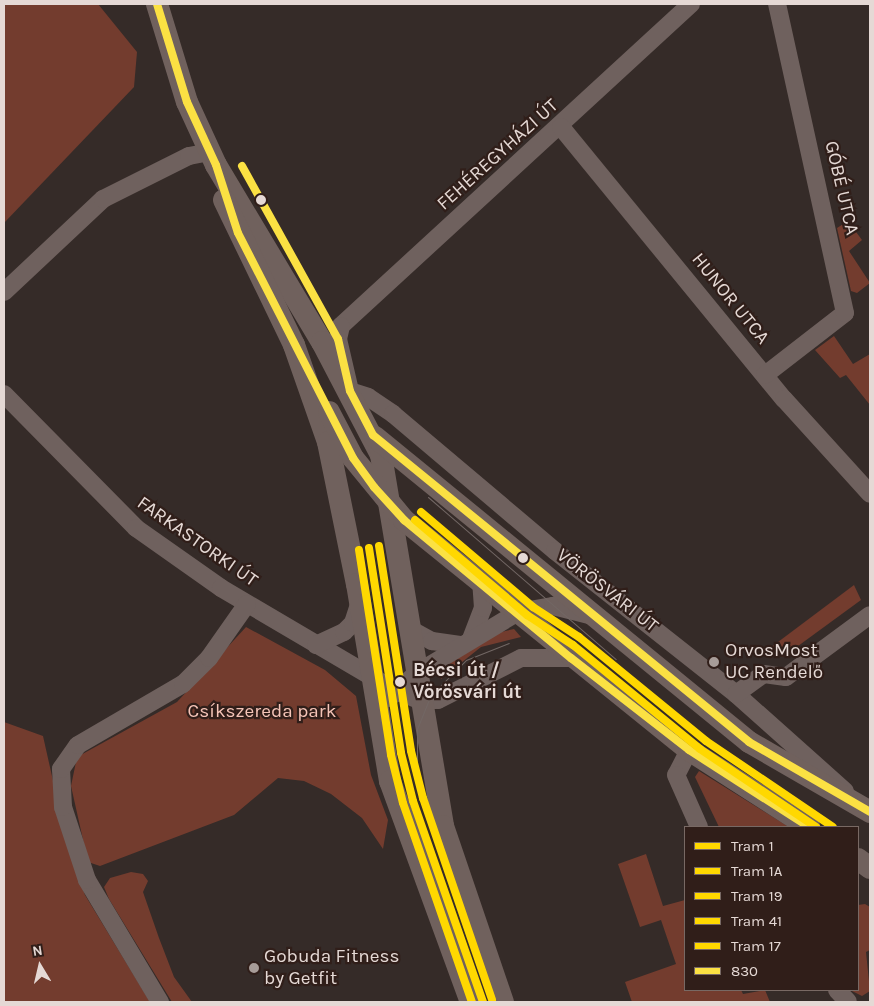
<!DOCTYPE html>
<meta charset="utf-8">
<style>
body{margin:0}
#map{position:relative;width:874px;height:1006px;overflow:hidden;background:#352b28;font-family:Karla,sans-serif}
div>[style]{position:absolute}
[style*='--x']{left:calc(var(--x)*1px);top:calc(var(--y)*1px);width:calc(var(--w)*1px);rotate:calc(var(--a)*1deg)}
.green>*{inset:0;background:#733c2e}
.minor>*{height:18px;margin:-9px;padding:0 9px;transform-origin:9px;border-radius:9px;background:#6f615e}
.major>*{height:22px;margin:-11px;padding:0 11px;transform-origin:11px;border-radius:11px;background:#70615d}
.tram>*{height:1px;margin:-0.5px;padding:0 0.5px;transform-origin:0.5px;border-radius:0.5px;background:#726764}
.bus-1>*{height:8px;margin:-4px;padding:0 4px;transform-origin:4px;border-radius:4px;background:#fbe143}
.tram-1>*{height:8px;margin:-4px;padding:0 4px;transform-origin:4px;border-radius:4px;background:#ffd800}
.tram-2>*{height:8px;margin:-4px;padding:0 4px;transform-origin:4px;border-radius:4px;background:#ffd800}
.tram-3>*{height:8px;margin:-4px;padding:0 4px;transform-origin:4px;border-radius:4px;background:#ffd800}
.tram-4>*{height:8px;margin:-4px;padding:0 4px;transform-origin:4px;border-radius:4px;background:#ffd800}
.tram-5>*{height:8px;margin:-4px;padding:0 4px;transform-origin:4px;border-radius:4px;background:#ffd800}
.dots>*{width:14px;height:14px;translate:-50% -50%;box-sizing:border-box;border:2px solid #301e19;border-radius:50%}
span{translate:-50% -50%;white-space:nowrap;text-align:center;line-height:1.15;-webkit-text-stroke:4.5px #301e19;paint-order:stroke}
.street-label{font-size:19px;color:#e5d9d5}
.poi-label{font-size:19px;color:#e5d9d5}
.left{translate:0 -50%;text-align:left}
.stop-label{font-size:19px;color:#e5d9d5;font-weight:700}
.park-label{font-size:19px;color:#f5c4b7}
.frame{position:absolute;inset:0;border:5px solid #e5d9d5;pointer-events:none}
.legend{position:absolute;left:684px;top:826px;width:175px;height:165px;box-sizing:border-box;background:#301e19;border:1px solid #786964;margin:0;padding:6px 9px;list-style:none;font-size:15px;color:#e5d9d5}
.legend li{display:flex;align-items:center;gap:10px;height:25px}
.legend b{width:25px;border:1px solid #786964}
.north{position:absolute;left:15px;top:941px;width:50px;height:50px;-webkit-text-stroke:4px #301e19;paint-order:stroke;rotate:351deg;font-size:14px;font-weight:700;line-height:20px;text-align:center;color:#e5d9d5}
.north::after{content:'';display:block;margin:auto;width:18px;height:22px;background:#e5d9d5;clip-path:polygon(50% 0,100% 100%,50% 72%,0 100%)}
</style>
<div id="map">
<div class="green">
<i style="clip-path:polygon(4px 4px,98px 4px,137px 52px,134px 87px,4px 223px)"></i>
<i style="clip-path:polygon(848px 221px,862px 240px,849px 251px,870px 283px,857px 293px,851px 291px,837px 228px)"></i>
<i style="clip-path:polygon(834px 336px,853px 364px,870px 354px,870px 405px,846px 375px,840px 378px,815px 350px)"></i>
<i style="clip-path:polygon(854px 585px,861px 600px,783px 657px,772px 652px,770px 648px)"></i>
<i style="clip-path:polygon(246px 627px,325px 670px,356px 696px,371px 775px,388px 820px,383px 849px,362px 818px,331px 794px,304px 781px,278px 778px,234px 815px,100px 866px,88px 862px,71px 786px,77px 757px,177px 702px)"></i>
<i style="clip-path:polygon(514px 629px,521px 637px,481px 647px,441px 679px,439px 669px,492px 634px)"></i>
<i style="clip-path:polygon(4px 722px,43px 736px,67px 843px,85px 895px,150px 1002px,4px 1002px)"></i>
<i style="clip-path:polygon(699px 771px,789px 827px,719px 827px,695px 777px)"></i>
<i style="clip-path:polygon(646px 854px,663px 906px,685px 900px,685px 990px,741px 990px,743px 994px,765px 990px,770px 1002px,632px 1002px,625px 982px,676px 964px,661px 920px,640px 927px,618px 864px)"></i>
<i style="clip-path:polygon(131px 872px,143px 874px,148px 881px,143px 892px,159px 938px,174px 977px,192px 1002px,172px 1002px,109px 899px,104px 887px,110px 878px)"></i>
<i style="clip-path:polygon(865px 904px,870px 907px,870px 950px,866px 952px,870px 991px,862px 996px,850px 990px,858px 990px,858px 905px)"></i>
</div>
<div class="minor">
<i style="--x:691;--y:4;--w:476;--a:137.4"></i>
<i style="--x:341;--y:326;--w:13;--a:103"></i>
<i style="--x:338;--y:339;--w:53;--a:77"></i>
<i style="--x:350;--y:391;--w:19;--a:18"></i>
<i style="--x:368;--y:397;--w:30;--a:34"></i>
<i style="--x:393;--y:414;--w:212;--a:40.2"></i>
<i style="--x:555;--y:551;--w:231;--a:38.3"></i>
<i style="--x:736;--y:694;--w:146;--a:41.7"></i>
<i style="--x:561;--y:127;--w:352;--a:50.7"></i>
<i style="--x:784;--y:399;--w:128;--a:47.8"></i>
<i style="--x:4;--y:292;--w:136;--a:-43.2"></i>
<i style="--x:103;--y:199;--w:96;--a:-26.6"></i>
<i style="--x:189;--y:156;--w:21;--a:-11"></i>
<i style="--x:765;--y:375;--w:101;--a:-37.8"></i>
<i style="--x:845;--y:313;--w:316;--a:-102.4"></i>
<i style="--x:4;--y:394;--w:188;--a:45.4"></i>
<i style="--x:136;--y:528;--w:104;--a:35.2"></i>
<i style="--x:221;--y:588;--w:203;--a:30.5"></i>
<i style="--x:396;--y:691;--w:28;--a:21"></i>
<i style="--x:422;--y:701;--w:16;--a:-4"></i>
<i style="--x:438;--y:700;--w:93;--a:-26.8"></i>
<i style="--x:521;--y:658;--w:50;--a:0"></i>
<i style="--x:410;--y:629;--w:25;--a:29"></i>
<i style="--x:432;--y:641;--w:30;--a:8"></i>
<i style="--x:471;--y:639;--w:33;--a:-69"></i>
<i style="--x:483;--y:608;--w:26;--a:-94"></i>
<i style="--x:316;--y:645;--w:31;--a:-25"></i>
<i style="--x:344;--y:632;--w:13;--a:-45"></i>
<i style="--x:353;--y:623;--w:22;--a:-72"></i>
<i style="--x:736;--y:694;--w:34;--a:-36"></i>
<i style="--x:764;--y:674;--w:22;--a:8"></i>
<i style="--x:786;--y:677;--w:104;--a:-36.4"></i>
<i style="--x:389;--y:698;--w:38;--a:-42"></i>
<i style="--x:417;--y:673;--w:118;--a:-31.1"></i>
<i style="--x:518;--y:612;--w:36;--a:-10"></i>
<i style="--x:553;--y:606;--w:37;--a:14"></i>
<i style="--x:689;--y:750;--w:28;--a:117"></i>
<i style="--x:676;--y:775;--w:57;--a:66.1"></i>
<i style="--x:837;--y:990;--w:16;--a:47"></i>
<i style="--x:160;--y:1002;--w:142;--a:-120.9"></i>
<i style="--x:87;--y:880;--w:77;--a:-108.2"></i>
<i style="--x:63;--y:807;--w:38;--a:-93"></i>
<i style="--x:61;--y:769;--w:29;--a:-55"></i>
<i style="--x:78;--y:745;--w:121;--a:-30.2"></i>
<i style="--x:183;--y:684;--w:37;--a:-45"></i>
<i style="--x:209;--y:658;--w:66;--a:-54.9"></i>
</div>
<div class="major">
<i style="--x:157;--y:4;--w:102;--a:73"></i>
<i style="--x:187;--y:102;--w:69;--a:65.3"></i>
<i style="--x:216;--y:165;--w:206;--a:59.1"></i>
<i style="--x:322;--y:342;--w:127;--a:62.4"></i>
<i style="--x:381;--y:455;--w:376;--a:80.5"></i>
<i style="--x:443;--y:826;--w:186;--a:71.2"></i>
<i style="--x:224;--y:200;--w:161;--a:64.2"></i>
<i style="--x:294;--y:345;--w:103;--a:70.7"></i>
<i style="--x:328;--y:442;--w:145;--a:78.5"></i>
<i style="--x:357;--y:584;--w:200;--a:80.5"></i>
<i style="--x:390;--y:781;--w:235;--a:69.9"></i>
<i style="--x:329;--y:412;--w:52;--a:62.4"></i>
<i style="--x:353;--y:458;--w:80;--a:50.6"></i>
<i style="--x:404;--y:520;--w:366;--a:38.9"></i>
<i style="--x:689;--y:750;--w:143;--a:32.7"></i>
<i style="--x:375;--y:437;--w:483;--a:39.2"></i>
<i style="--x:749;--y:742;--w:140;--a:30"></i>
<i style="--x:858;--y:859;--w:15;--a:37"></i>
</div>
<div class="tram">
<i style="--x:428;--y:497;--w:248;--a:40.8"></i>
<i style="--x:417;--y:773;--w:44;--a:-90"></i>
<i style="--x:417;--y:729;--w:37;--a:-68"></i>
<i style="--x:431;--y:695;--w:49;--a:-45"></i>
<i style="--x:466;--y:660;--w:46;--a:-21.6"></i>
</div>
<div class="bus-1">
<i style="--x:157;--y:4;--w:102;--a:73"></i>
<i style="--x:187;--y:102;--w:69;--a:65.3"></i>
<i style="--x:216;--y:165;--w:71;--a:72.1"></i>
<i style="--x:238;--y:233;--w:253;--a:62.9"></i>
<i style="--x:353;--y:458;--w:36;--a:54"></i>
<i style="--x:374;--y:487;--w:45;--a:47.7"></i>
<i style="--x:404;--y:520;--w:217;--a:39.6"></i>
<i style="--x:571;--y:658;--w:150;--a:37.9"></i>
<i style="--x:689;--y:750;--w:143;--a:32.7"></i>
<i style="--x:242;--y:166;--w:198;--a:61"></i>
<i style="--x:338;--y:339;--w:53;--a:77"></i>
<i style="--x:350;--y:391;--w:50;--a:62.4"></i>
<i style="--x:373;--y:435;--w:485;--a:39.2"></i>
<i style="--x:749;--y:742;--w:140;--a:30"></i>
</div>
<div class="tram-1">
<i style="--x:421;--y:512;--w:147;--a:40.3"></i>
<i style="--x:533;--y:607;--w:55;--a:33.1"></i>
<i style="--x:579;--y:637;--w:164;--a:39.3"></i>
<i style="--x:706;--y:741;--w:153;--a:34.1"></i>
</div>
<div class="tram-2">
<i style="--x:415;--y:520;--w:147;--a:40.3"></i>
<i style="--x:527;--y:615;--w:55;--a:33.1"></i>
<i style="--x:573;--y:645;--w:164;--a:39.3"></i>
<i style="--x:700;--y:749;--w:140;--a:33.9"></i>
</div>
<div class="tram-3">
<i style="--x:369;--y:548;--w:207;--a:81.1"></i>
<i style="--x:401;--y:753;--w:49;--a:76"></i>
<i style="--x:413;--y:801;--w:213;--a:70.8"></i>
</div>
<div class="tram-4">
<i style="--x:359;--y:550;--w:207;--a:81.1"></i>
<i style="--x:391;--y:755;--w:49;--a:76"></i>
<i style="--x:403;--y:803;--w:211;--a:70.9"></i>
</div>
<div class="tram-5">
<i style="--x:379;--y:546;--w:207;--a:81.1"></i>
<i style="--x:411;--y:751;--w:49;--a:75.7"></i>
<i style="--x:423;--y:798;--w:213;--a:71.1"></i>
</div>
<div class="dots">
<i style="left:261px;top:200px;background:#e5d9d5"></i>
<i style="left:523px;top:558px;background:#e5d9d5"></i>
<i style="left:714px;top:662px;background:#a79c98"></i>
<i style="left:400px;top:682px;background:#e5d9d5"></i>
<i style="left:254px;top:968px;background:#a79c98"></i>
</div>
<div class="street-label">
<span style="left:498px;top:155px;rotate:-42deg">FEHÉREGYHÁZI ÚT</span>
<span style="left:841px;top:188px;rotate:77deg">GÓBÉ UTCA</span>
<span style="left:730px;top:299px;rotate:51deg">HUNOR UTCA</span>
<span style="left:197px;top:542px;rotate:35deg">FARKASTORKI ÚT</span>
<span style="left:607px;top:591px;rotate:38deg">VÖRÖSVÁRI ÚT</span>
</div>
<div class="poi-label">
<span class="left" style="left:725px;top:662px">OrvosMost<br>UC Rendelő</span>
<span class="left" style="left:264px;top:968px">Gobuda Fitness<br>by Getfit</span>
</div>
<div class="stop-label">
<span class="left" style="left:413px;top:682px">Bécsi út /<br>Vörösvári út</span>
</div>
<div class="park-label">
<span style="left:262px;top:712px">Csíkszereda park</span>
</div>
<div class="frame"></div>
<ul class="legend">
<li><b style="height:6px;background:#ffd800"></b>Tram 1</li>
<li><b style="height:6px;background:#ffd800"></b>Tram 1A</li>
<li><b style="height:6px;background:#ffd800"></b>Tram 19</li>
<li><b style="height:6px;background:#ffd800"></b>Tram 41</li>
<li><b style="height:6px;background:#ffd800"></b>Tram 17</li>
<li><b style="height:6px;background:#fbe143"></b>830</li>
</ul>
<div class="north">N</div>
</div>
